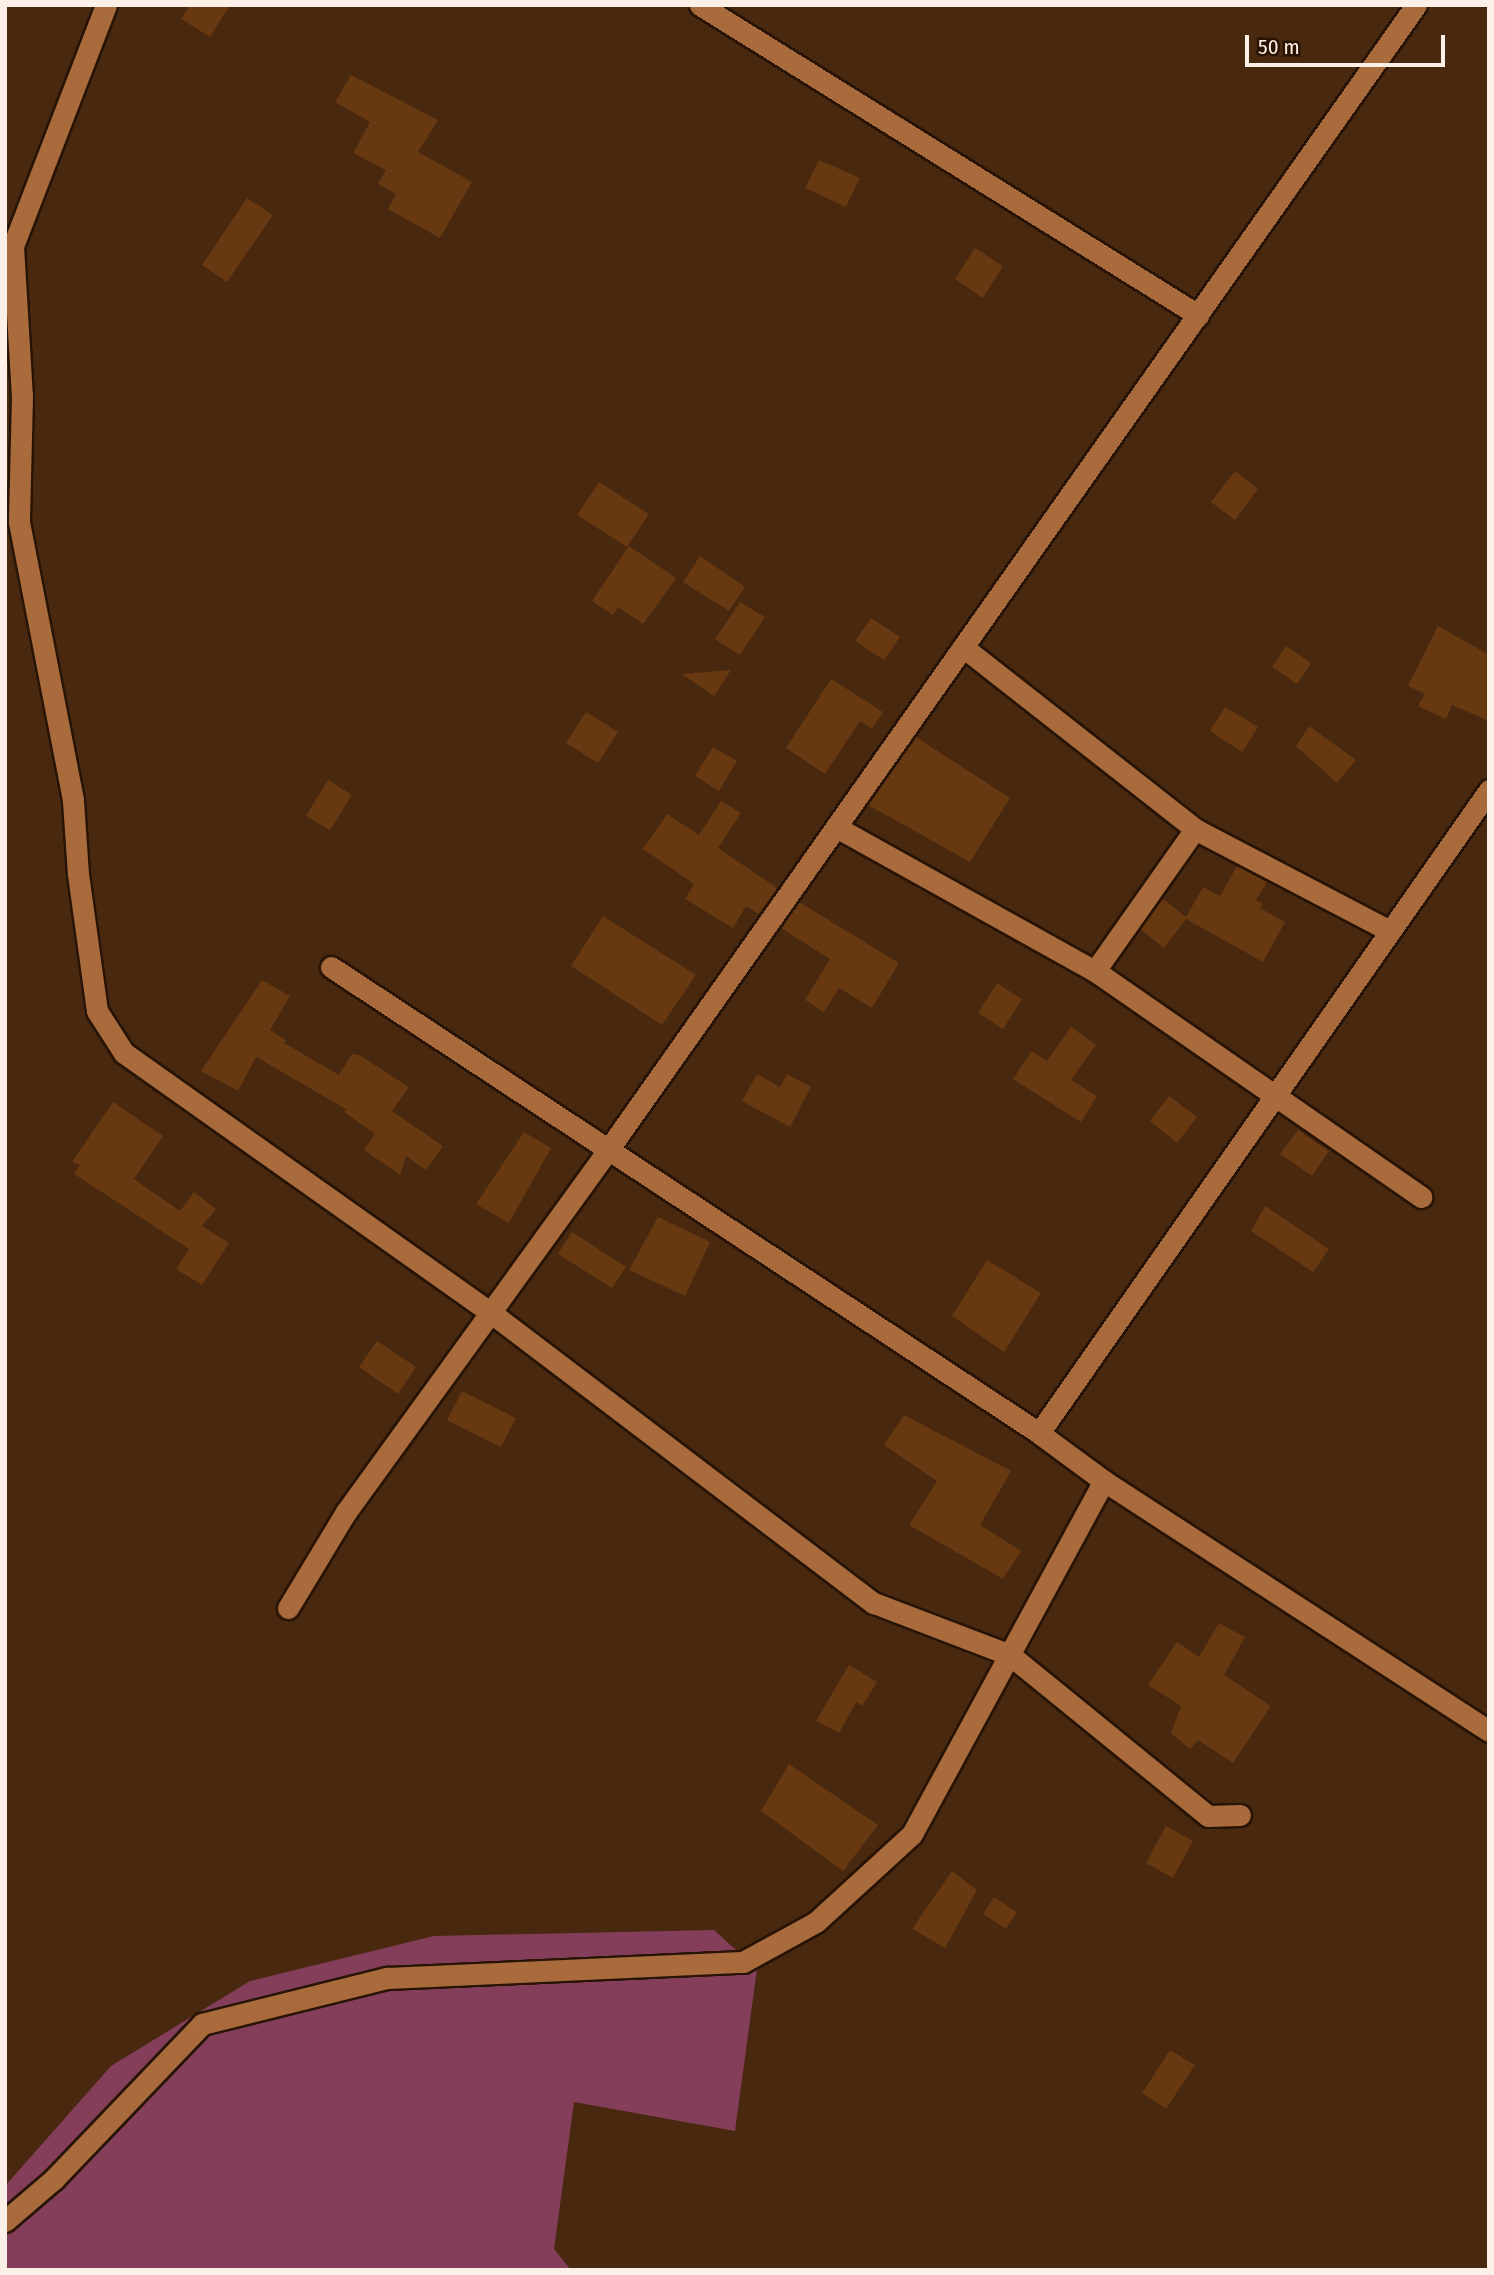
<!DOCTYPE html>
<style>
body{margin:0}
#map{position:relative;width:1494px;height:2275px;overflow:hidden;background:#48280f;font-family:"Fira Sans Condensed",sans-serif}
div>[style]{position:absolute}
[style*='--x']{left:calc(var(--x)*1px);top:calc(var(--y)*1px);width:calc(var(--w)*1px);rotate:calc(var(--a)*1deg)}
.green>*{inset:0;background:#843e5a}
.building>*{inset:0;background:#683810}
.roads{filter:drop-shadow(2px 0 #271405) drop-shadow(-2px 0 #271405) drop-shadow(0 2px #271405) drop-shadow(0 -2px #271405)}
.street>*{height:21px;margin:-10.5px;padding:0 10.5px;transform-origin:10.5px;border-radius:10.5px;background:#a96b3c}
span{translate:-50% -50%;white-space:nowrap;text-align:center;line-height:1.15;-webkit-text-stroke:5px #2a1201;paint-order:stroke}
.frame{position:absolute;inset:0;border:7px solid #fef0e6;pointer-events:none}
.scale{position:absolute;left:1245px;top:35px;width:200px;height:32px;box-sizing:border-box;border:4px solid #fef0e6;border-top:0;padding-left:9px;font-size:21px;line-height:24px;white-space:nowrap;color:#fef0e6;-webkit-text-stroke:5px #2a1201;paint-order:stroke}
</style>
<div id="map">
<div class="green">
<i style="clip-path:polygon(714px 1930px,757px 1969px,735px 2131px,574px 2102px,554px 2249px,571px 2270px,5px 2270px,5px 2186px,111px 2066px,250px 1981px,434px 1936px)"></i>
</div>
<div class="building">
<i style="clip-path:polygon(190px 5px,230px 5px,210px 37px,181px 19px)"></i>
<i style="clip-path:polygon(351px 75px,438px 120px,418px 152px,472px 182px,440px 238px,388px 209px,396px 194px,378px 184px,386px 170px,353px 153px,370px 122px,335px 102px)"></i>
<i style="clip-path:polygon(819px 160px,860px 178px,846px 207px,805px 188px)"></i>
<i style="clip-path:polygon(247px 198px,273px 215px,227px 282px,202px 265px)"></i>
<i style="clip-path:polygon(975px 248px,1003px 266px,983px 298px,955px 279px)"></i>
<i style="clip-path:polygon(1235px 471px,1258px 489px,1235px 520px,1211px 502px)"></i>
<i style="clip-path:polygon(599px 482px,649px 514px,627px 547px,577px 515px)"></i>
<i style="clip-path:polygon(629px 546px,676px 578px,643px 624px,618px 607px,613px 615px,592px 601px)"></i>
<i style="clip-path:polygon(700px 556px,745px 587px,729px 611px,683px 582px)"></i>
<i style="clip-path:polygon(740px 602px,765px 617px,740px 655px,715px 639px)"></i>
<i style="clip-path:polygon(871px 618px,900px 637px,884px 660px,855px 641px)"></i>
<i style="clip-path:polygon(1438px 626px,1489px 655px,1489px 721px,1452px 705px,1446px 719px,1418px 706px,1425px 694px,1408px 686px)"></i>
<i style="clip-path:polygon(1286px 646px,1311px 663px,1297px 684px,1272px 667px)"></i>
<i style="clip-path:polygon(731px 670px,714px 696px,682px 674px)"></i>
<i style="clip-path:polygon(831px 679px,883px 712px,872px 729px,860px 721px,825px 774px,786px 748px)"></i>
<i style="clip-path:polygon(1225px 707px,1258px 727px,1242px 752px,1210px 731px)"></i>
<i style="clip-path:polygon(586px 712px,618px 732px,598px 763px,566px 743px)"></i>
<i style="clip-path:polygon(1309px 726px,1356px 760px,1337px 783px,1296px 746px)"></i>
<i style="clip-path:polygon(916px 737px,1010px 798px,970px 862px,868px 805px)"></i>
<i style="clip-path:polygon(713px 747px,737px 761px,719px 791px,695px 776px)"></i>
<i style="clip-path:polygon(328px 780px,352px 795px,330px 830px,306px 816px)"></i>
<i style="clip-path:polygon(721px 801px,741px 813px,718px 848px,777px 888px,759px 914px,746px 906px,733px 928px,685px 899px,694px 884px,643px 849px,667px 814px,699px 835px)"></i>
<i style="clip-path:polygon(1237px 866px,1267px 882px,1256px 900px,1263px 904px,1260px 908px,1285px 922px,1263px 962px,1186px 919px,1164px 948px,1140px 929px,1163px 899px,1186px 917px,1203px 887px,1220px 896px)"></i>
<i style="clip-path:polygon(799px 902px,899px 963px,872px 1008px,839px 988px,824px 1012px,805px 1000px,830px 959px,781px 928px)"></i>
<i style="clip-path:polygon(603px 916px,696px 975px,662px 1025px,571px 966px)"></i>
<i style="clip-path:polygon(262px 980px,290px 996px,270px 1030px,286px 1040px,284px 1043px,339px 1075px,352px 1054px,359px 1055px,409px 1087px,392px 1111px,443px 1146px,426px 1170px,406px 1156px,400px 1175px,364px 1150px,375px 1134px,344px 1112px,346px 1109px,256px 1057px,238px 1091px,201px 1071px)"></i>
<i style="clip-path:polygon(997px 983px,1022px 999px,1003px 1029px,978px 1013px)"></i>
<i style="clip-path:polygon(1071px 1027px,1096px 1045px,1071px 1080px,1097px 1096px,1081px 1122px,1013px 1079px,1032px 1051px,1047px 1061px)"></i>
<i style="clip-path:polygon(757px 1074px,780px 1087px,787px 1074px,811px 1087px,790px 1127px,742px 1101px)"></i>
<i style="clip-path:polygon(1169px 1096px,1197px 1117px,1177px 1143px,1150px 1121px)"></i>
<i style="clip-path:polygon(113px 1102px,163px 1136px,134px 1179px,180px 1211px,194px 1192px,216px 1209px,202px 1226px,229px 1243px,202px 1285px,176px 1269px,189px 1249px,74px 1174px,80px 1165px,72px 1162px)"></i>
<i style="clip-path:polygon(1298px 1130px,1329px 1151px,1312px 1176px,1280px 1154px)"></i>
<i style="clip-path:polygon(524px 1132px,551px 1148px,509px 1223px,476px 1204px)"></i>
<i style="clip-path:polygon(1265px 1206px,1329px 1249px,1313px 1272px,1251px 1231px)"></i>
<i style="clip-path:polygon(658px 1217px,710px 1242px,685px 1296px,629px 1270px)"></i>
<i style="clip-path:polygon(572px 1232px,626px 1267px,612px 1288px,558px 1254px)"></i>
<i style="clip-path:polygon(987px 1260px,1041px 1293px,1004px 1352px,952px 1316px)"></i>
<i style="clip-path:polygon(377px 1341px,416px 1367px,398px 1394px,359px 1367px)"></i>
<i style="clip-path:polygon(462px 1391px,516px 1418px,501px 1447px,447px 1420px)"></i>
<i style="clip-path:polygon(904px 1415px,1011px 1471px,980px 1525px,1021px 1551px,1003px 1579px,909px 1525px,937px 1481px,884px 1445px)"></i>
<i style="clip-path:polygon(1219px 1623px,1245px 1637px,1224px 1675px,1271px 1706px,1233px 1763px,1198px 1740px,1190px 1749px,1171px 1733px,1181px 1706px,1148px 1685px,1177px 1642px,1199px 1657px)"></i>
<i style="clip-path:polygon(849px 1665px,877px 1682px,862px 1706px,856px 1702px,839px 1733px,816px 1721px)"></i>
<i style="clip-path:polygon(789px 1764px,878px 1825px,843px 1871px,761px 1811px)"></i>
<i style="clip-path:polygon(1166px 1826px,1193px 1841px,1173px 1878px,1146px 1863px)"></i>
<i style="clip-path:polygon(952px 1871px,977px 1890px,945px 1948px,912px 1929px)"></i>
<i style="clip-path:polygon(994px 1897px,1017px 1912px,1006px 1929px,983px 1914px)"></i>
<i style="clip-path:polygon(1170px 2050px,1195px 2065px,1166px 2109px,1142px 2093px)"></i>
</div>
<div class="roads">
<div class="street">
<i style="--x:106;--y:5;--w:258;--a:111.1"></i>
<i style="--x:13;--y:246;--w:150;--a:86.6"></i>
<i style="--x:22;--y:396;--w:126;--a:91.4"></i>
<i style="--x:19;--y:522;--w:284;--a:79"></i>
<i style="--x:73;--y:801;--w:73;--a:86.1"></i>
<i style="--x:78;--y:874;--w:138;--a:82.1"></i>
<i style="--x:97;--y:1011;--w:50;--a:57.3"></i>
<i style="--x:124;--y:1053;--w:448;--a:35.3"></i>
<i style="--x:490;--y:1312;--w:482;--a:37.2"></i>
<i style="--x:874;--y:1603;--w:146;--a:20.9"></i>
<i style="--x:1010;--y:1655;--w:255;--a:39.1"></i>
<i style="--x:1208;--y:1816;--w:32;--a:-2"></i>
<i style="--x:700;--y:5;--w:587;--a:31.9"></i>
<i style="--x:963;--y:647;--w:295;--a:38.1"></i>
<i style="--x:836;--y:827;--w:296;--a:29.1"></i>
<i style="--x:1390;--y:931;--w:220;--a:-152.4"></i>
<i style="--x:1195;--y:829;--w:174;--a:125.2"></i>
<i style="--x:1095;--y:971;--w:397;--a:34.7"></i>
<i style="--x:331;--y:967;--w:848;--a:33.35"></i>
<i style="--x:1104;--y:1481;--w:459;--a:33"></i>
<i style="--x:288;--y:1608;--w:112;--a:-58.9"></i>
<i style="--x:346;--y:1512;--w:447;--a:-54.1"></i>
<i style="--x:608;--y:1150;--w:1401;--a:-54.79"></i>
<i style="--x:5;--y:2221;--w:65;--a:-40.6"></i>
<i style="--x:54;--y:2179;--w:214;--a:-46.3"></i>
<i style="--x:202;--y:2024;--w:191;--a:-14"></i>
<i style="--x:387;--y:1978;--w:356;--a:-2.6"></i>
<i style="--x:743;--y:1962;--w:83;--a:-28.7"></i>
<i style="--x:816;--y:1922;--w:130;--a:-42.5"></i>
<i style="--x:912;--y:1834;--w:402;--a:-61.5"></i>
<i style="--x:1104;--y:1481;--w:81;--a:-143.6"></i>
<i style="--x:1039;--y:1433;--w:785;--a:-55.01"></i>
</div>
</div>
<div class="frame"></div>
<div class="scale">50 m</div>
</div>
